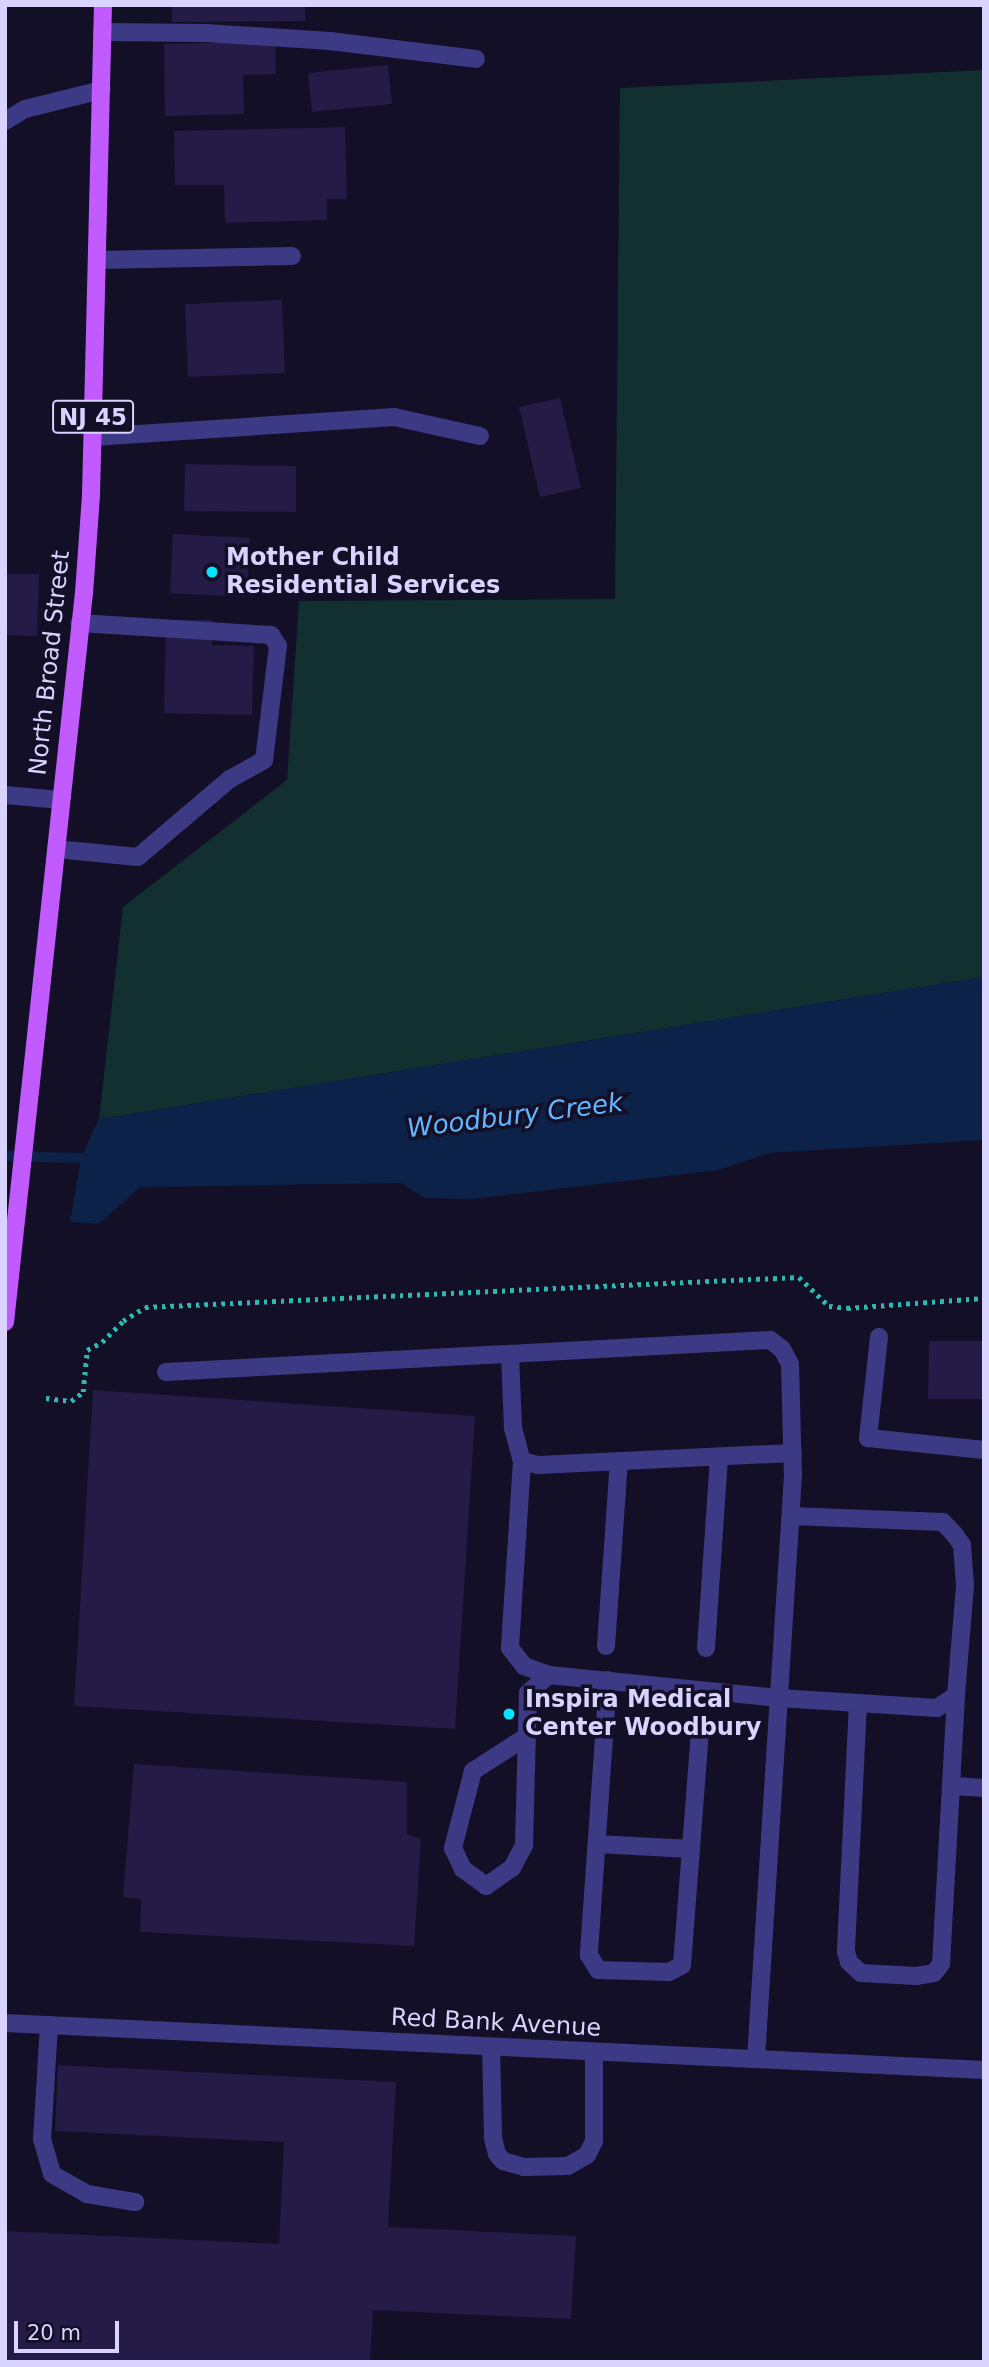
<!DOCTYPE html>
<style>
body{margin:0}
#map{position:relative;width:989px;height:2367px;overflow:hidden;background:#130f26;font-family:"DejaVu Sans",sans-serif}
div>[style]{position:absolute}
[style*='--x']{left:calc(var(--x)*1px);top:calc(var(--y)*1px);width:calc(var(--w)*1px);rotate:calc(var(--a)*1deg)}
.green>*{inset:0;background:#12302f}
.water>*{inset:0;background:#0c2248}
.stream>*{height:10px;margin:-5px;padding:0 5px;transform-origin:5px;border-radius:5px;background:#0c2248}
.building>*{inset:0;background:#241b47}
.path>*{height:4.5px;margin-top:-2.25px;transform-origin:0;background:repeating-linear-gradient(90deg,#2fb8b0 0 3.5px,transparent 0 8.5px)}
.minor>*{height:18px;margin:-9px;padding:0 9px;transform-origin:9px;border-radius:9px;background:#3d3a85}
.major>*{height:18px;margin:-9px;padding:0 9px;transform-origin:9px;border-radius:9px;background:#c25bff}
.dots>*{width:19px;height:19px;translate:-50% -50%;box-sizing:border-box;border:4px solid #130f26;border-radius:50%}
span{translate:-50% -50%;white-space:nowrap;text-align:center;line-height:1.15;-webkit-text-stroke:7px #130f26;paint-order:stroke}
.shield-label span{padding:2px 5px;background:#130f26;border:2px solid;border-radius:5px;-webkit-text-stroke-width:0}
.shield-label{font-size:23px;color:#d9d4ff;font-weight:700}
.poi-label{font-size:24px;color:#d9d4ff;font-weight:700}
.left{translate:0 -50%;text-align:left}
.street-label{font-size:24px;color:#d9d4ff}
.water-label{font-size:26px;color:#62b6ff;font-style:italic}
.frame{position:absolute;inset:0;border:7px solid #d9d4ff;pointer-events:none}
.scale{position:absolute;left:14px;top:2321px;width:105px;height:32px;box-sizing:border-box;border:4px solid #d9d4ff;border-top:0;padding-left:9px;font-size:21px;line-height:24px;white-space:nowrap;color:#d9d4ff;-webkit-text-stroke:5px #130f26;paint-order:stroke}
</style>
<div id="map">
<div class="green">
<i style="clip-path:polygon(984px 70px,984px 977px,99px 1119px,123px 907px,287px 780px,299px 601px,615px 599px,620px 88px)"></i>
</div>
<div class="water">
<i style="clip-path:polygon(984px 977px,984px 1140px,770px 1153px,719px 1170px,472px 1199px,425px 1198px,401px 1183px,140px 1187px,99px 1224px,70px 1222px,81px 1158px,99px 1119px)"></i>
</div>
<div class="stream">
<i style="--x:5;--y:1156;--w:76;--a:1.5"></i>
</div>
<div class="building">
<i style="clip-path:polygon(172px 5px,305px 5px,305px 21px,172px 22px)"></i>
<i style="clip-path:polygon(275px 41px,276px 74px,243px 75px,244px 114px,165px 116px,164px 44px)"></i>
<i style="clip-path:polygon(388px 65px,392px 104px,312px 112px,308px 73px)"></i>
<i style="clip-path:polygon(345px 127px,347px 199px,327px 199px,327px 220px,225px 223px,224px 185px,175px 185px,174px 131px)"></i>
<i style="clip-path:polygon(282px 300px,285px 373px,188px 377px,185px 304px)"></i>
<i style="clip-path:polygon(560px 398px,581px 488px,540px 497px,519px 407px)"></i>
<i style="clip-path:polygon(185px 464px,296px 466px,296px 512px,184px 511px)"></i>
<i style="clip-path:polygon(173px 534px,250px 538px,247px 597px,170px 593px)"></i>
<i style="clip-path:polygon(5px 574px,39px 574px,37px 636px,5px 635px)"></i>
<i style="clip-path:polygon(166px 620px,212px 620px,212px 645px,254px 646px,252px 715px,164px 713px)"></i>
<i style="clip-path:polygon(929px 1341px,984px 1341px,984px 1399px,928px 1399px)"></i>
<i style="clip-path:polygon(93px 1390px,475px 1416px,455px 1729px,74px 1706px)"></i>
<i style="clip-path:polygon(134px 1764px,407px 1782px,407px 1834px,421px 1839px,414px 1946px,140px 1932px,141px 1899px,123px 1897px)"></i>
<i style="clip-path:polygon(58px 2065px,396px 2082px,388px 2227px,576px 2236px,571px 2319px,373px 2310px,370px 2362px,5px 2362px,5px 2231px,279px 2244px,284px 2142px,55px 2131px)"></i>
</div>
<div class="path">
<i style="--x:46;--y:1398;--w:25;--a:7"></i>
<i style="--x:71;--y:1401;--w:15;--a:-37"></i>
<i style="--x:83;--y:1392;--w:42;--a:-84.6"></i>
<i style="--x:87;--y:1350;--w:17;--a:-28"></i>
<i style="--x:102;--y:1342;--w:30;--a:-45"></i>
<i style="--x:123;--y:1321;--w:26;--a:-32"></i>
<i style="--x:145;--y:1307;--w:655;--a:-2.63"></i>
<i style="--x:799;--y:1277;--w:42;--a:44"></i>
<i style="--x:829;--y:1306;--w:18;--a:6"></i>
<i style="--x:847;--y:1308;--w:137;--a:-4.2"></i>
</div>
<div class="minor">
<i style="--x:102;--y:32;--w:104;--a:0.6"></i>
<i style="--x:206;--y:33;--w:124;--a:3.7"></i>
<i style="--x:330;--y:41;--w:147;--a:7"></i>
<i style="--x:5;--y:121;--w:23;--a:-31"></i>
<i style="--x:25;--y:109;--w:79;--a:-13.9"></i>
<i style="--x:98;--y:260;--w:194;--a:-1.2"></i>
<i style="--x:93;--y:437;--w:302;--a:-3.8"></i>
<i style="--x:394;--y:417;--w:88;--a:12.5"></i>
<i style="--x:5;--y:795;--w:56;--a:5.1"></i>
<i style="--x:56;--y:849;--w:82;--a:5.6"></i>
<i style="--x:138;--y:857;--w:121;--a:-40.3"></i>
<i style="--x:230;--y:779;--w:39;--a:-29"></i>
<i style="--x:264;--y:760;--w:115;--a:-83"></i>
<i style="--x:278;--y:646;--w:13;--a:-122"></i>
<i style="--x:271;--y:635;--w:192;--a:-176.4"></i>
<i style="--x:879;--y:1337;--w:102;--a:96.2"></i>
<i style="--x:868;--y:1438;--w:117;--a:5.9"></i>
<i style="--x:510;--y:1354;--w:74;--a:87.7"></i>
<i style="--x:513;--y:1428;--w:34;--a:75"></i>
<i style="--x:522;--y:1461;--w:16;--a:14"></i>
<i style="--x:538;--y:1465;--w:255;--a:-2.7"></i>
<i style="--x:166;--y:1372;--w:605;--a:-3.03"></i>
<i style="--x:770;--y:1340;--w:15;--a:37"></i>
<i style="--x:782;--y:1349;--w:17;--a:62"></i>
<i style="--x:790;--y:1364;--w:111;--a:88.5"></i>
<i style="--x:793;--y:1475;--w:585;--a:93.63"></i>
<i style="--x:522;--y:1461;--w:187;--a:93.7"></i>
<i style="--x:510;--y:1648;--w:23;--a:52"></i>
<i style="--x:524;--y:1666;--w:27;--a:20"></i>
<i style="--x:606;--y:1646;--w:185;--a:-86"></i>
<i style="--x:706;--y:1648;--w:192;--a:-86.1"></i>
<i style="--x:608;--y:1680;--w:276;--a:94"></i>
<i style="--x:589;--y:1955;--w:17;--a:59"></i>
<i style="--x:598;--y:1970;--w:71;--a:1.6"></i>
<i style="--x:669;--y:1972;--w:15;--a:-28"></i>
<i style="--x:682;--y:1965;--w:234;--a:-85.6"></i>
<i style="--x:858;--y:1703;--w:249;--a:92.8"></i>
<i style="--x:846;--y:1952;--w:10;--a:73"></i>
<i style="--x:849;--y:1962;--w:16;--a:43"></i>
<i style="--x:861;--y:1973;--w:55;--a:3.1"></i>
<i style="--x:916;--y:1976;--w:18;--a:-9"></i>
<i style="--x:934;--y:1973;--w:11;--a:-52"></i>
<i style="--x:941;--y:1964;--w:269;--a:-86.8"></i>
<i style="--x:526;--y:1737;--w:63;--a:147.3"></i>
<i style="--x:473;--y:1771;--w:80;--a:104.6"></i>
<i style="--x:453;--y:1848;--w:23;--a:65"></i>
<i style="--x:463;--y:1869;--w:29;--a:36"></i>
<i style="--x:486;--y:1886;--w:32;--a:-35"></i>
<i style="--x:512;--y:1868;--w:26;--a:-62"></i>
<i style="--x:524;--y:1845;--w:152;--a:-88.5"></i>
<i style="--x:528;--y:1693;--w:28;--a:-41"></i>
<i style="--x:549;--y:1675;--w:231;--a:5.7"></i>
<i style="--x:779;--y:1698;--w:158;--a:3.6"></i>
<i style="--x:937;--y:1708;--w:23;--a:-34"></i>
<i style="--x:956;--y:1695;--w:110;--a:-85.3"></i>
<i style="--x:965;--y:1585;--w:40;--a:-94.3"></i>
<i style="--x:962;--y:1545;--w:12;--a:-125"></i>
<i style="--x:955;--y:1535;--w:18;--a:-133"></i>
<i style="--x:943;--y:1522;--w:152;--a:-177.7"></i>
<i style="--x:954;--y:1786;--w:30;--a:4"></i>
<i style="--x:597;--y:1844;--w:94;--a:3"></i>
<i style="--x:5;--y:2023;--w:980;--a:2.75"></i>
<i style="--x:49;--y:2025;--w:114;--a:93.5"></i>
<i style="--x:42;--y:2139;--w:36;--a:74"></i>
<i style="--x:52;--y:2174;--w:40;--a:29.7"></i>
<i style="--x:87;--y:2194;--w:49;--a:9.5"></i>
<i style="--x:491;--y:2047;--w:91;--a:88.7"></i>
<i style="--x:493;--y:2138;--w:16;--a:76"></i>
<i style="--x:497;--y:2154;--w:9;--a:49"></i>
<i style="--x:503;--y:2161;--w:22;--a:16"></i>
<i style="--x:524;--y:2167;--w:44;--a:-1.3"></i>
<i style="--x:568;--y:2166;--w:22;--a:-30"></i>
<i style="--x:587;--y:2155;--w:16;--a:-63"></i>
<i style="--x:594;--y:2141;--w:89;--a:-90"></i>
</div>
<div class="major">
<i style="--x:5;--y:1322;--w:733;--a:-83.82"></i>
<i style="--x:84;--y:593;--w:98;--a:-85.9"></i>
<i style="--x:91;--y:495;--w:490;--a:-88.6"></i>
</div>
<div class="dots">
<i style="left:212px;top:572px;background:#00e5ff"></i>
<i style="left:509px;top:1714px;background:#00e5ff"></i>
</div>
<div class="shield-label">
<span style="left:93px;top:417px">NJ 45</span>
</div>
<div class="poi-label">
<span class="left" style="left:226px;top:572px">Mother Child<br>Residential Services</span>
<span class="left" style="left:525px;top:1714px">Inspira Medical<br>Center Woodbury</span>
</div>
<div class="street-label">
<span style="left:50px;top:663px;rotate:-84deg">North Broad Street</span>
<span style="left:496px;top:2023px;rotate:3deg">Red Bank Avenue</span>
</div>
<div class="water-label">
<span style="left:515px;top:1116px;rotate:-7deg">Woodbury Creek</span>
</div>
<div class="frame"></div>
<div class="scale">20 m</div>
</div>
